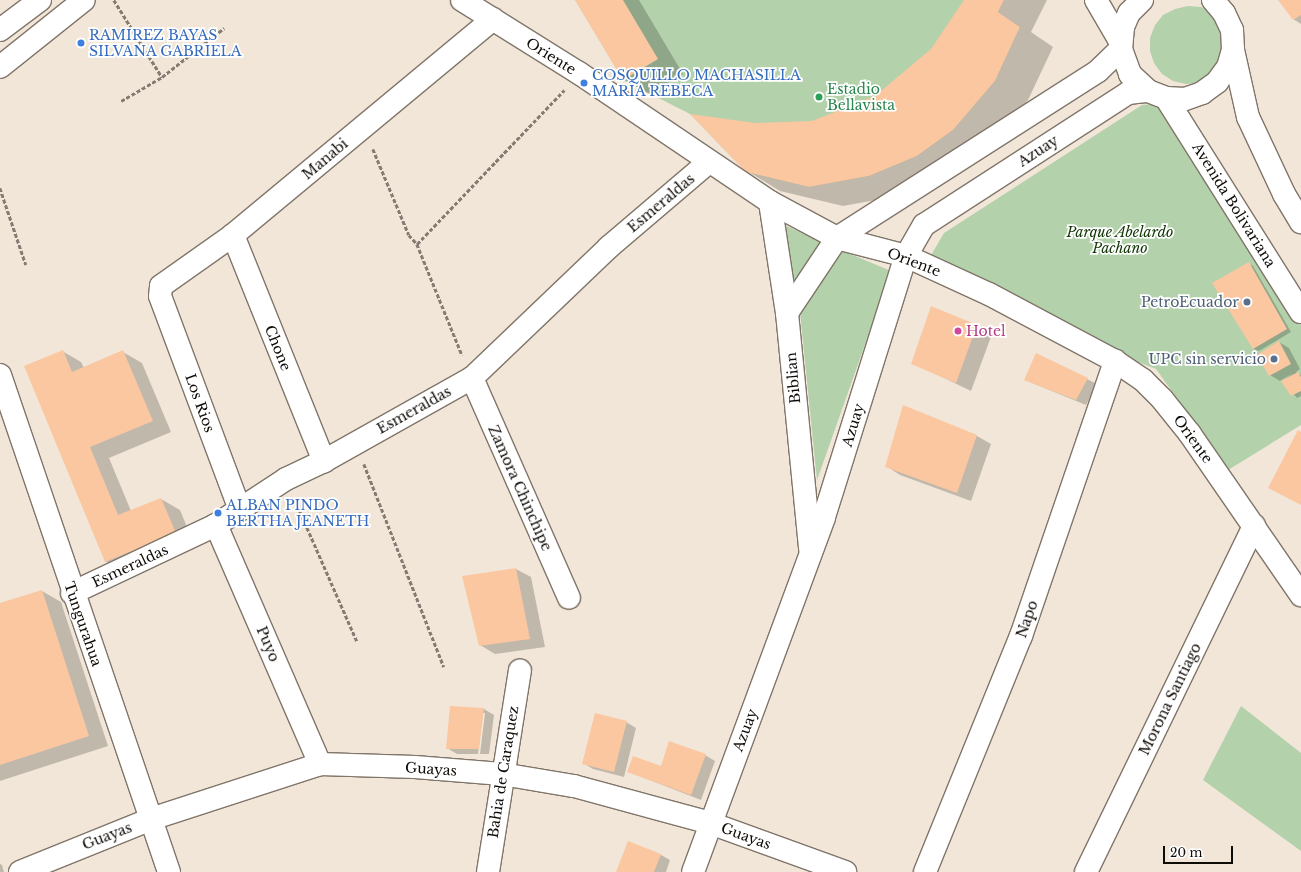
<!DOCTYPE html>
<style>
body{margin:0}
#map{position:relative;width:1301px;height:872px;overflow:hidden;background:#f2e6d8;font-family:"Libre Baskerville",serif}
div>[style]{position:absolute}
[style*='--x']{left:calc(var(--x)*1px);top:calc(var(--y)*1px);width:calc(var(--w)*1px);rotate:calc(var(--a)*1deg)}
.green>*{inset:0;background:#b3d1ab}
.shadow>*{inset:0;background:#0003}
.building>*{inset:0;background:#fbc7a0}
.path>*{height:2.5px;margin-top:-1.25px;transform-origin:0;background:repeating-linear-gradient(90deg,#847b72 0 4px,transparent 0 6px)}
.roads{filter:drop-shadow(1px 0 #807569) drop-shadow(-1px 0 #807569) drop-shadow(0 1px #807569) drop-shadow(0 -1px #807569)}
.street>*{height:22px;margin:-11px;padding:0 11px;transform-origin:11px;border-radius:11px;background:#fff}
.secondary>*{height:22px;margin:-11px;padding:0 11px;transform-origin:11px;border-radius:11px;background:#fff}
.primary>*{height:22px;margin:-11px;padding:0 11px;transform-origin:11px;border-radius:11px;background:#fff}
.dots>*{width:11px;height:11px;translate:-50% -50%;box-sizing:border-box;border:2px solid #fff;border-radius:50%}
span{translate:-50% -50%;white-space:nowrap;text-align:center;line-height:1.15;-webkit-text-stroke:3.5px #fff;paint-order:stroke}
.shop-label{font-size:14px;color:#366cbe}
.left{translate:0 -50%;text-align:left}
.street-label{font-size:14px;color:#0f0b07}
.leisure-label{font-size:14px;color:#27864d}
.park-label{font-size:14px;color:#113504;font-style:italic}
.service-label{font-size:14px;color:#4e5e75}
.right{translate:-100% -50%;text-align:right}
.hotel-label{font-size:14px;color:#b23c85}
.scale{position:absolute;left:1163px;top:846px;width:70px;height:18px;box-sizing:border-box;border:2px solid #0f0b07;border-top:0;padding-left:5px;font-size:12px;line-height:14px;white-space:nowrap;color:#0f0b07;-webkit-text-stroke:3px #fff;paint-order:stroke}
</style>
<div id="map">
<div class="green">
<i style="clip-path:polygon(575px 0,1004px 0,998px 12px,1020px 27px,995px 81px,953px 130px,917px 156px,869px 176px,809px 187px,746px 172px,690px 114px,623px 80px)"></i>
<i style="clip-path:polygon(1188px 6px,1201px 7px,1213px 13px,1227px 34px,1220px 70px,1198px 83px,1186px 84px,1173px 81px,1162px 74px,1154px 63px,1150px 51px,1150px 38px,1155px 25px,1163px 15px,1175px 9px)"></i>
<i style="clip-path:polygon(1154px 104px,1164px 108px,1301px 324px,1301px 425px,1228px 470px,1156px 369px,1125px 357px,930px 257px,944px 233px,1142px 105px)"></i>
<i style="clip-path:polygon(784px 225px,824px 243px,789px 289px)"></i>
<i style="clip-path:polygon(843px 251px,891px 271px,817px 480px,800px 312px)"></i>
<i style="clip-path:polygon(1241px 706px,1301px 753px,1301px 851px,1203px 780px)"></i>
</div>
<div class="shadow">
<i style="clip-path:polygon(577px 0,639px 0,683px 74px,649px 94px,623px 79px)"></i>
<i style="clip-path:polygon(965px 0,1047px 0,1031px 32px,1053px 47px,1028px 100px,987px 149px,903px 195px,843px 206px,780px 191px,747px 171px,755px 124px,812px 122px,875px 97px,932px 50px)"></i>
<i style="clip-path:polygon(1279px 0,1301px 0,1301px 24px,1293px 19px)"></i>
<i style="clip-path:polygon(1249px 264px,1253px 266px,1291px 332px,1259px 351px,1254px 349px,1213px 284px)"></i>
<i style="clip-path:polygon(932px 308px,992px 334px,971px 391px,913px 363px)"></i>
<i style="clip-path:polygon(1279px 342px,1289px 348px,1300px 369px,1296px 372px,1301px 375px,1301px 396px,1297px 398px,1283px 381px,1293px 373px,1280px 381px,1270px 375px)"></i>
<i style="clip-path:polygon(62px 351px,81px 362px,84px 368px,123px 352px,142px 363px,171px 432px,109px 458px,131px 511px,161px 499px,180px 510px,194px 544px,124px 572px,105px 561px)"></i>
<i style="clip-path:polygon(1036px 354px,1097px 384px,1086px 405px,1025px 380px)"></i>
<i style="clip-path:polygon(977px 436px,991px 444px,971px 501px,900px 475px,886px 466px)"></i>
<i style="clip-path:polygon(516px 569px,531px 577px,545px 647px,495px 654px,480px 645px,463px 577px)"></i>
<i style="clip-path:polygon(42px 591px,61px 602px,108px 746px,0 781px,0 604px)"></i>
<i style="clip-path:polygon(451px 707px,484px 709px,494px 715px,489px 754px,480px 754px,485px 713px,483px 713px,478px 754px,457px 754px,447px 748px)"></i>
<i style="clip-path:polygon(626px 722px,636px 728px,624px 777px,593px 769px,583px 763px)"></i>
<i style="clip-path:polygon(705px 755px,715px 761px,701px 800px,629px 772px,661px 767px)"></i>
<i style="clip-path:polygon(661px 855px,670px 860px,666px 872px,617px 872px)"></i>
<i style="clip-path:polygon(0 864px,2px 865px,4px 872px,0 872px)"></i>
</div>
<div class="building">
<i style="clip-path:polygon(575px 0,623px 0,658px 59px,623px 80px)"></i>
<i style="clip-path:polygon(964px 0,1004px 0,998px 12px,1020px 27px,995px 81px,953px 130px,917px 156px,869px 176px,809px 187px,746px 172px,690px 114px,755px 123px,812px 121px,875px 96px,931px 49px)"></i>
<i style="clip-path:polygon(1278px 0,1301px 0,1301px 15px,1293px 20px)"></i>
<i style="clip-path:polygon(1249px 262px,1287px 329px,1253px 349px,1212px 283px)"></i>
<i style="clip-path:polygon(931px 306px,977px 325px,956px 383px,911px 364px)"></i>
<i style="clip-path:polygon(1279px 341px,1291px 364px,1269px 376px,1257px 355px)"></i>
<i style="clip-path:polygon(63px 350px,72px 372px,123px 350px,153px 421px,90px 447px,118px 515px,161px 498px,176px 533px,105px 562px,24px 366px)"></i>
<i style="clip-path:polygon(1036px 353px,1088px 378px,1076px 400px,1024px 380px)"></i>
<i style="clip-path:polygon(1298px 372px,1301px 377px,1301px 391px,1291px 396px,1281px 381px)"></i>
<i style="clip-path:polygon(903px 405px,977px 435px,957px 493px,885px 467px)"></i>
<i style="clip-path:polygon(1298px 430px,1301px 432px,1301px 505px,1268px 488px)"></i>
<i style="clip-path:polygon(516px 568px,530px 639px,479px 646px,462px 576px)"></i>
<i style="clip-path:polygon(42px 590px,89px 736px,0 765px,0 603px)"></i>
<i style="clip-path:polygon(450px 706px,484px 708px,479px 749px,446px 749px)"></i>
<i style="clip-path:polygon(595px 713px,627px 721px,614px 772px,582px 764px)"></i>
<i style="clip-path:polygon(669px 741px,706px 754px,691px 795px,627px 772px,633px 756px,661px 766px)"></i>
<i style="clip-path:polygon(628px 841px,661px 854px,654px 872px,616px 872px)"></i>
</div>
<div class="path">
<i style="--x:114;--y:0;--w:91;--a:58.1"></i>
<i style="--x:121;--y:101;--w:48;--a:-30.3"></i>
<i style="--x:162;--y:77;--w:79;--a:-38.3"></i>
<i style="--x:373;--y:149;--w:93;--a:67.3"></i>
<i style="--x:409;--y:235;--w:12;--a:48"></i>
<i style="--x:417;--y:244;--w:120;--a:67.9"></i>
<i style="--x:0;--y:188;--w:81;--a:71.3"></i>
<i style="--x:417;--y:244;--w:213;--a:-46.3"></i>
<i style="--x:364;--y:464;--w:218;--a:68.5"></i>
<i style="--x:295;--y:500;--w:154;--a:66.3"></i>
</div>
<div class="roads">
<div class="street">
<i style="--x:770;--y:202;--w:112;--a:81.3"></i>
<i style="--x:787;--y:313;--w:237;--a:84.4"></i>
<i style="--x:233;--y:235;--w:244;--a:68.1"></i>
<i style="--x:787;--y:313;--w:90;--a:-56.3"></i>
<i style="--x:0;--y:375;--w:525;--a:71.22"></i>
<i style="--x:472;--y:378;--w:240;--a:66.2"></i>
<i style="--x:240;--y:510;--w:228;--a:-110.5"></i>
<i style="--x:160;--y:296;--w:10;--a:-84"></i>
<i style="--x:161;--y:286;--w:88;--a:-35.3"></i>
<i style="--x:233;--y:235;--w:338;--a:-39.7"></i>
<i style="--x:216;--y:525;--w:261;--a:66.5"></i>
<i style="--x:72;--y:593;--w:159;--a:-25.3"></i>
<i style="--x:216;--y:525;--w:84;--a:-33.3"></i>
<i style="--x:286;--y:479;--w:42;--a:-25.3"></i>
<i style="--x:324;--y:461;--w:170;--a:-29.3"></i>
<i style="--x:472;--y:378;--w:190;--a:-43.7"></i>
<i style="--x:609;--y:247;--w:131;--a:-40.4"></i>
<i style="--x:20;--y:872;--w:141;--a:-22"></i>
<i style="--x:151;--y:819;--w:178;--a:-18"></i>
<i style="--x:320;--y:764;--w:95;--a:1.8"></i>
<i style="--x:415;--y:767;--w:87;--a:4.6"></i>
<i style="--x:502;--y:774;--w:73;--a:9.5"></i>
<i style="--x:574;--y:786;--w:141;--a:15.2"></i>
<i style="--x:710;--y:823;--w:144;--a:19.9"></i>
<i style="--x:488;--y:872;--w:204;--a:-81"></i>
<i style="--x:693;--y:872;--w:378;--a:-69.7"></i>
<i style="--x:824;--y:517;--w:274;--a:-72.6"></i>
<i style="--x:925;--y:872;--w:255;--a:-67.9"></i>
<i style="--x:1021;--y:636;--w:291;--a:-71.1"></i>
<i style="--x:1086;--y:872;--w:385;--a:-64.1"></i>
</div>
<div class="secondary">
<i style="--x:462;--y:0;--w:138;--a:32"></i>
<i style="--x:579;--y:73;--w:230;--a:34"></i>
<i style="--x:770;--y:202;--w:76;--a:28.2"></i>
<i style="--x:837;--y:238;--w:71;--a:14.6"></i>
<i style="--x:906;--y:256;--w:91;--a:24.6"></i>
<i style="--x:989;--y:294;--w:143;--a:28"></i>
<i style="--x:1115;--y:361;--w:34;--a:34"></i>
<i style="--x:1143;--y:380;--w:27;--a:45"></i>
<i style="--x:1162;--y:399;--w:45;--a:51.3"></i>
<i style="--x:1190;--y:434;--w:196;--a:55.4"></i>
<i style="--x:837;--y:238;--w:310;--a:-32.6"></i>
<i style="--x:1098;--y:71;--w:32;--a:-44"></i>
<i style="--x:906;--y:256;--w:36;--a:-60"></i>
<i style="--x:924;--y:225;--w:243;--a:-32.9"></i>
<i style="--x:1128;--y:93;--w:20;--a:-6"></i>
</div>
<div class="primary">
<i style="--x:1096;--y:0;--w:50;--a:59.8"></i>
<i style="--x:1142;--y:0;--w:18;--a:135"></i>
<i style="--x:1129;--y:13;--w:15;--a:113"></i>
<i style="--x:1123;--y:27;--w:22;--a:95"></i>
<i style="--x:1121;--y:49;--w:27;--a:70"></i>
<i style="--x:1130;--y:74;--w:25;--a:43"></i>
<i style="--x:1148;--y:91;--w:19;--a:21"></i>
<i style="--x:1166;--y:98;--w:19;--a:3"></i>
<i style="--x:1185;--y:99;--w:18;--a:-19"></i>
<i style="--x:1202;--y:93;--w:19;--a:-36"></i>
<i style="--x:1217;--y:82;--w:19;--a:-54"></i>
<i style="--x:1228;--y:67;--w:18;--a:-74"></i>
<i style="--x:1213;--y:0;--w:17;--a:50"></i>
<i style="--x:1224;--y:13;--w:19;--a:65"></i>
<i style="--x:1232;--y:30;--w:20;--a:87"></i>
<i style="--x:1233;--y:50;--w:69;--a:77.4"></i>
<i style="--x:1248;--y:117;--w:85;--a:64.9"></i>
<i style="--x:1284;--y:194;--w:33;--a:59"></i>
<i style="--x:0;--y:30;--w:50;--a:-36.9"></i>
<i style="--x:0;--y:67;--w:107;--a:-38.6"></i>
<i style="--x:1166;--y:98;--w:253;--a:57.8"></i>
</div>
</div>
<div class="dots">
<i style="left:81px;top:43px;background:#3f7fe0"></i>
<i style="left:584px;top:83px;background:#3f7fe0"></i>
<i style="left:819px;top:97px;background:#2e9e5b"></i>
<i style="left:1247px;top:302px;background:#5c6f8a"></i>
<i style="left:958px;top:331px;background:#d1479c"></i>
<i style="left:1274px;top:359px;background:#5c6f8a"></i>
<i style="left:218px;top:513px;background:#3f7fe0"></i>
</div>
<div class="shop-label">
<span class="left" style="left:89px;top:43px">RAMIREZ BAYAS<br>SILVANA GABRIELA</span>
<span class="left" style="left:592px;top:83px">COSQUILLO MACHASILLA<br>MARIA REBECA</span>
<span class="left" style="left:226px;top:513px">ALBAN PINDO<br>BERTHA JEANETH</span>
</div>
<div class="street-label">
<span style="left:551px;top:56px;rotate:32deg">Oriente</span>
<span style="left:1038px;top:151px;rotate:-33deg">Azuay</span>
<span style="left:325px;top:159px;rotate:-40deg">Manabi</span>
<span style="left:661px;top:203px;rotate:-40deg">Esmeraldas</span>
<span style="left:1234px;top:205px;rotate:58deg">Avenida Bolivariana</span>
<span style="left:914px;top:262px;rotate:21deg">Oriente</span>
<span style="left:278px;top:348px;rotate:68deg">Chone</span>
<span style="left:793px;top:378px;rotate:-95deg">Biblian</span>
<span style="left:200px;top:403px;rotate:70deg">Los Rios</span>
<span style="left:414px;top:410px;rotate:-29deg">Esmeraldas</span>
<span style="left:853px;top:425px;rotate:-73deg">Azuay</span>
<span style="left:1193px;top:439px;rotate:54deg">Oriente</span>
<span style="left:520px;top:488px;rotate:66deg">Zamora Chinchipe</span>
<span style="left:130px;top:566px;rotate:-25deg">Esmeraldas</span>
<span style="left:1027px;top:619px;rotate:-71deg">Napo</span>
<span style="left:83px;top:624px;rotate:71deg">Tungurahua</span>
<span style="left:268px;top:644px;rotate:67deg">Puyo</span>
<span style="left:1170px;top:699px;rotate:-64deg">Morona Santiago</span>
<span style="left:745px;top:730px;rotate:-69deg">Azuay</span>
<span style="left:431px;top:769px;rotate:4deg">Guayas</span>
<span style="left:503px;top:772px;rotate:-81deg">Bahia de Caraquez</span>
<span style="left:107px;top:836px;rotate:-21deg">Guayas</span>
<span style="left:746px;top:836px;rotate:20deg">Guayas</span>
</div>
<div class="leisure-label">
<span class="left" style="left:827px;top:97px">Estadio<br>Bellavista</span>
</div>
<div class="park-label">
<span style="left:1120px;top:240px">Parque Abelardo<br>Pachano</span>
</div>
<div class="service-label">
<span class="right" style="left:1239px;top:302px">PetroEcuador</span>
<span class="right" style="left:1266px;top:359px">UPC sin servicio</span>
</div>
<div class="hotel-label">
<span class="left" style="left:966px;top:331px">Hotel</span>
</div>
<div class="scale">20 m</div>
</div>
